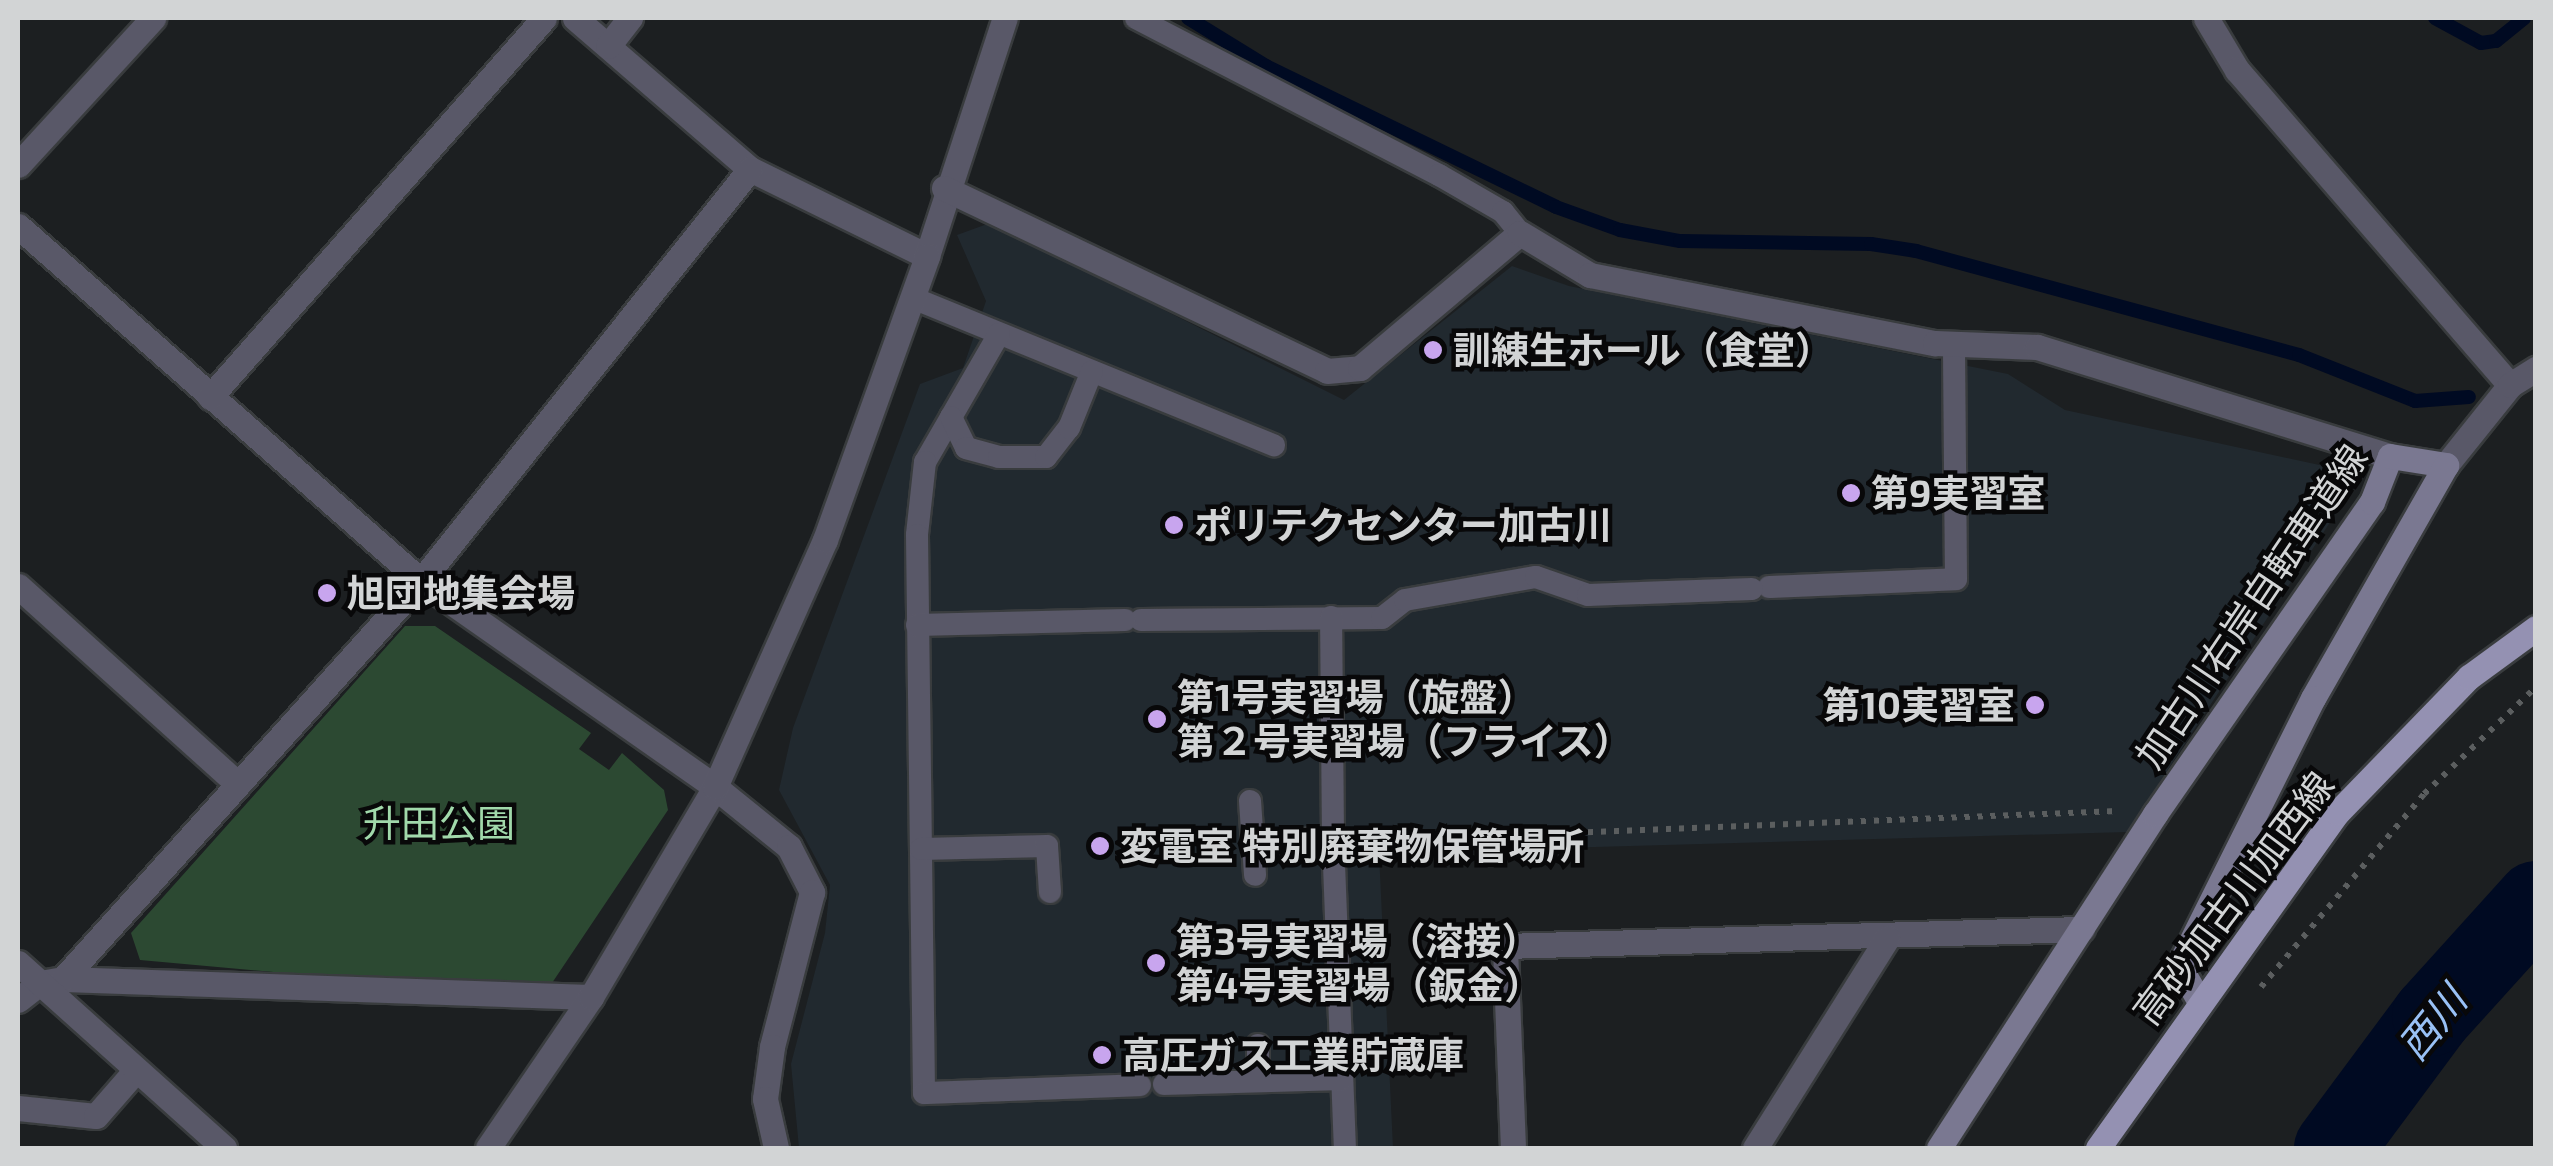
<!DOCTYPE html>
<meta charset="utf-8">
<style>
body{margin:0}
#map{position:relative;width:2553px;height:1166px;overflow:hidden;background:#1c1f21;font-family:"Exo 2","Noto Sans JP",sans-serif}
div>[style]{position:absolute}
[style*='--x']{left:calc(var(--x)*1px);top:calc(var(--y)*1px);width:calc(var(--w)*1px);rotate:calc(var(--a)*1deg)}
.built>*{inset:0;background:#21292f}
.green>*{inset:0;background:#2c4932}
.stream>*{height:14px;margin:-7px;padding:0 7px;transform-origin:7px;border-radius:7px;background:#000a22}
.river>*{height:80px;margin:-40px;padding:0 40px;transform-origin:40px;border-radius:40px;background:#000a22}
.path>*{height:6px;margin-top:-3px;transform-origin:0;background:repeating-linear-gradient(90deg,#5b5e5f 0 5px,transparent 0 13px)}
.roads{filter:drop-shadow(2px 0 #393c3e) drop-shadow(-2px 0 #393c3e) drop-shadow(0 2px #393c3e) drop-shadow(0 -2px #393c3e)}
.service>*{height:22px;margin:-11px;padding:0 11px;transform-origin:11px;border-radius:11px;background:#595868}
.minor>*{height:25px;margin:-12.5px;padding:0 12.5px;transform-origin:12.5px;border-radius:12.5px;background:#595868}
.tertiary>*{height:25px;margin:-12.5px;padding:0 12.5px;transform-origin:12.5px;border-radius:12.5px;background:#595868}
.secondary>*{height:25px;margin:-12.5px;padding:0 12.5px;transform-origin:12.5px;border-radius:12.5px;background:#7a7891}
.primary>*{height:25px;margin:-12.5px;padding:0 12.5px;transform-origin:12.5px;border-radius:12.5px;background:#9491b2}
.dots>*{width:28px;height:28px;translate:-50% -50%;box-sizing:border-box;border:5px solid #080809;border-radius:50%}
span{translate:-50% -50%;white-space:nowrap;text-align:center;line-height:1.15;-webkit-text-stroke:9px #080809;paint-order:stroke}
.poi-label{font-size:38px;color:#d2d4d5;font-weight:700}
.left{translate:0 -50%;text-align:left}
.right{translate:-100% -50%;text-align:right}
.street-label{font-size:38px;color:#d2d4d5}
.park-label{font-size:38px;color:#a1d9ab}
.water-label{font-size:40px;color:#99c1f5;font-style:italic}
.frame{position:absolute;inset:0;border:20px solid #d2d4d5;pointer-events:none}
</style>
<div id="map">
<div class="built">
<i style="clip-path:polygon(990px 223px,1344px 400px,1512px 266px,1569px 286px,2008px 374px,2065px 410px,2338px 469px,2346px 498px,2127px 832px,1379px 853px,1393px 1148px,799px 1148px,791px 1064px,825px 933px,830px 885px,779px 790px,793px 728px,920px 384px,963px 368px,986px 301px,957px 235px)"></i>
</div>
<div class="green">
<i style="clip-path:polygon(405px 626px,435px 626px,591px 733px,579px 749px,609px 770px,622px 753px,664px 790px,668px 810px,552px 983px,340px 978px,140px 960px,131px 933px)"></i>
</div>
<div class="stream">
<i style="--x:1188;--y:18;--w:92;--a:31.6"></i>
<i style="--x:1266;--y:66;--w:322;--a:25.9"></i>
<i style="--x:1556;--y:207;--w:68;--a:19.8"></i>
<i style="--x:1620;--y:230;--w:61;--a:10.4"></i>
<i style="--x:1680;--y:241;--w:191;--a:0.9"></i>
<i style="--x:1871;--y:244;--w:46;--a:8.8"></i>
<i style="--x:1916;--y:251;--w:397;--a:15.2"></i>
<i style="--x:2299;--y:355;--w:125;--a:21.6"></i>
<i style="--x:2415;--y:401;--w:54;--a:-4.2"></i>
<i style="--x:2435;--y:18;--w:52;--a:28.5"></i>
<i style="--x:2481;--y:43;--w:15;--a:-8"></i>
<i style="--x:2496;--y:41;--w:36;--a:-39"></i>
</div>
<div class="river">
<i style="--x:2334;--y:1148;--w:164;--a:-53.4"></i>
<i style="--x:2432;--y:1016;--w:155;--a:-47.9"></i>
</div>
<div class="path">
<i style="--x:1367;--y:841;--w:751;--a:-2.29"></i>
<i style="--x:2261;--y:987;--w:253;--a:-49.8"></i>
<i style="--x:2424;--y:794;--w:155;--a:-43.7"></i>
</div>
<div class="roads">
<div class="service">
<i style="--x:1136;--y:18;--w:341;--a:27.4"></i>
<i style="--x:1439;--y:175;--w:74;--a:30"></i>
<i style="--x:1503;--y:212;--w:27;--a:51"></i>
<i style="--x:913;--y:298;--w:390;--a:22.2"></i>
<i style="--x:999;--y:334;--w:148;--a:120"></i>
<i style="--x:925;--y:462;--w:73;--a:96.3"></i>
<i style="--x:917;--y:535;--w:558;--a:89.28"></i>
<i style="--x:924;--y:1093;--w:216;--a:-2.1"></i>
<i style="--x:951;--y:417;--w:34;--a:64"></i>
<i style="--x:966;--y:448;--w:34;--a:15"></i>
<i style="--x:999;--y:457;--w:47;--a:0"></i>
<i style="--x:1046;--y:457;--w:37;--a:-52"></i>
<i style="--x:1069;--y:428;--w:61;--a:-68"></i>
<i style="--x:1769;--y:587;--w:187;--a:-2.4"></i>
<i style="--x:1956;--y:579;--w:235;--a:-90.5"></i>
<i style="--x:1141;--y:620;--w:241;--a:-0.5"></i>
<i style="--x:1382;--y:618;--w:29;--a:-38"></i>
<i style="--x:1405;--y:600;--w:133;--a:-10"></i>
<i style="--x:1536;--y:577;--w:55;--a:19.1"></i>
<i style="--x:1588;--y:595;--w:164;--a:-2.1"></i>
<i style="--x:917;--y:625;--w:208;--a:-1.4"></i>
<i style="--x:1250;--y:801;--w:74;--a:86.1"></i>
<i style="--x:1333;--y:838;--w:310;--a:87.8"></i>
<i style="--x:1253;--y:843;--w:80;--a:-3.6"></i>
<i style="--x:1333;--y:838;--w:221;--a:-90.5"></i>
<i style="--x:921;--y:849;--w:126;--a:-1.4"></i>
<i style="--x:1047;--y:846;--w:46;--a:86.3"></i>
<i style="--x:1258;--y:1045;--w:36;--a:90"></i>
<i style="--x:1164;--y:1084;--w:178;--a:-1.6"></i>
</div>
<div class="minor">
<i style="--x:575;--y:18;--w:231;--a:40.8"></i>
<i style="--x:750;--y:169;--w:197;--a:26.2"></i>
<i style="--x:927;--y:256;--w:250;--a:-71.9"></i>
<i style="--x:2206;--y:18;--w:61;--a:59.2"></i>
<i style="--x:2237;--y:70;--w:417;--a:49.1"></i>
<i style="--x:608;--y:46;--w:36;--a:-52"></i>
<i style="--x:18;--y:165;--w:200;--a:-47.4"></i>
<i style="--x:944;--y:188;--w:424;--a:25.5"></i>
<i style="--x:1327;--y:371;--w:33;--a:-5"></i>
<i style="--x:1360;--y:368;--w:209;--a:-40.2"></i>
<i style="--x:1520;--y:233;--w:82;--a:31"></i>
<i style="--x:1590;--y:275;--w:352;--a:11.2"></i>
<i style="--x:1935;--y:343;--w:102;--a:2.2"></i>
<i style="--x:2037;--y:347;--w:369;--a:17.2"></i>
<i style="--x:18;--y:226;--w:537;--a:41.38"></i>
<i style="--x:421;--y:581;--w:359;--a:35"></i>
<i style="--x:715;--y:787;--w:95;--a:39"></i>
<i style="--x:789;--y:847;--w:51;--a:62.9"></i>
<i style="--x:812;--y:892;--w:160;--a:104.5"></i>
<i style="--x:772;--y:1047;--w:52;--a:97.7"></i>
<i style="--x:765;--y:1099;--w:50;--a:77.3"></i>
<i style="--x:210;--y:397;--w:505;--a:-48.61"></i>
<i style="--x:2446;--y:465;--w:102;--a:-51.3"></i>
<i style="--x:2510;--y:385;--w:31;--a:-32"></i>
<i style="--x:18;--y:586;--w:296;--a:42"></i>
<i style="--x:63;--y:979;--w:528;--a:1.95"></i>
<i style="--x:18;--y:1000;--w:28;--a:-38"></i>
<i style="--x:40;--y:983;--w:23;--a:-10"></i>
<i style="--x:63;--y:979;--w:535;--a:-48.03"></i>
<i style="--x:421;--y:581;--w:527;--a:-51.39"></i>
<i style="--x:18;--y:1108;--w:78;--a:5.9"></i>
<i style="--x:96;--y:1116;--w:61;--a:-49"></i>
<i style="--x:1513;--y:1148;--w:202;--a:-92.3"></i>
<i style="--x:1505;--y:946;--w:577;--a:-1.69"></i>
<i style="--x:1755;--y:1148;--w:248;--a:-57.8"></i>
</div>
<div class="tertiary">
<i style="--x:18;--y:963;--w:277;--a:41.9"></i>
<i style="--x:488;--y:1148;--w:183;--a:-55.7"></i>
<i style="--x:591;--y:997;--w:244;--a:-59.4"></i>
<i style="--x:715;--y:787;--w:270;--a:-66"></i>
<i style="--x:825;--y:540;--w:302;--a:-70.2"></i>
</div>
<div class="secondary">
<i style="--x:1939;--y:1148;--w:398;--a:-57.1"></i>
<i style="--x:2155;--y:814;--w:380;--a:-55.2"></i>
<i style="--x:2372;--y:502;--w:49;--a:-68.6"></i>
<i style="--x:2390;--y:456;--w:57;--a:9.1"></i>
<i style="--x:2446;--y:465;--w:268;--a:119.7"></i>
<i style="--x:2313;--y:698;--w:300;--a:116.6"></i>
<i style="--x:2179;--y:966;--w:42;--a:59.7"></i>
</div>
<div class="primary">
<i style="--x:2098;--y:1148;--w:412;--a:-54.5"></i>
<i style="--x:2337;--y:813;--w:190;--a:-45.9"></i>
<i style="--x:2469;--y:677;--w:83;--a:-36.2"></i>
</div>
</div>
<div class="dots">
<i style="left:1433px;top:350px;background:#c8a5ee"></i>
<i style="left:1851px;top:493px;background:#c8a5ee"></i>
<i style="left:1174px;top:525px;background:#c8a5ee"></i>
<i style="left:327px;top:593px;background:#c8a5ee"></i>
<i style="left:2035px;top:705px;background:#c8a5ee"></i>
<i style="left:1157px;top:719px;background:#c8a5ee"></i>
<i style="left:1100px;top:846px;background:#c8a5ee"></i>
<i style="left:1156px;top:963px;background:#c8a5ee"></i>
<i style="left:1102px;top:1055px;background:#c8a5ee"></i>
</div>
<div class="poi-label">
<span class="left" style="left:1453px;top:350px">訓練生ホール（食堂）</span>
<span class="left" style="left:1871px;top:493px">第9実習室</span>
<span class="left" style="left:1194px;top:525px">ポリテクセンター加古川</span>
<span class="left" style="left:347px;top:593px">旭団地集会場</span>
<span class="left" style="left:1177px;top:719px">第1号実習場（旋盤）<br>第２号実習場（フライス）</span>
<span class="right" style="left:2015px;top:705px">第10実習室</span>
<span class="left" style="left:1120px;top:846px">変電室 特別廃棄物保管場所</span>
<span class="left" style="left:1176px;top:963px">第3号実習場（溶接）<br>第4号実習場（鈑金）</span>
<span class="left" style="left:1122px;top:1055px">高圧ガス工業貯蔵庫</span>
</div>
<div class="street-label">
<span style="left:2251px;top:606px;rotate:-56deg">加古川右岸自転車道線</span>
<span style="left:2233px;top:898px;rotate:-53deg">高砂加古川加西線</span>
</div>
<div class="park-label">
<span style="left:439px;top:823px">升田公園</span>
</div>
<div class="water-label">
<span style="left:2431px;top:1022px;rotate:-51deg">西川</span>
</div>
<div class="frame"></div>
</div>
